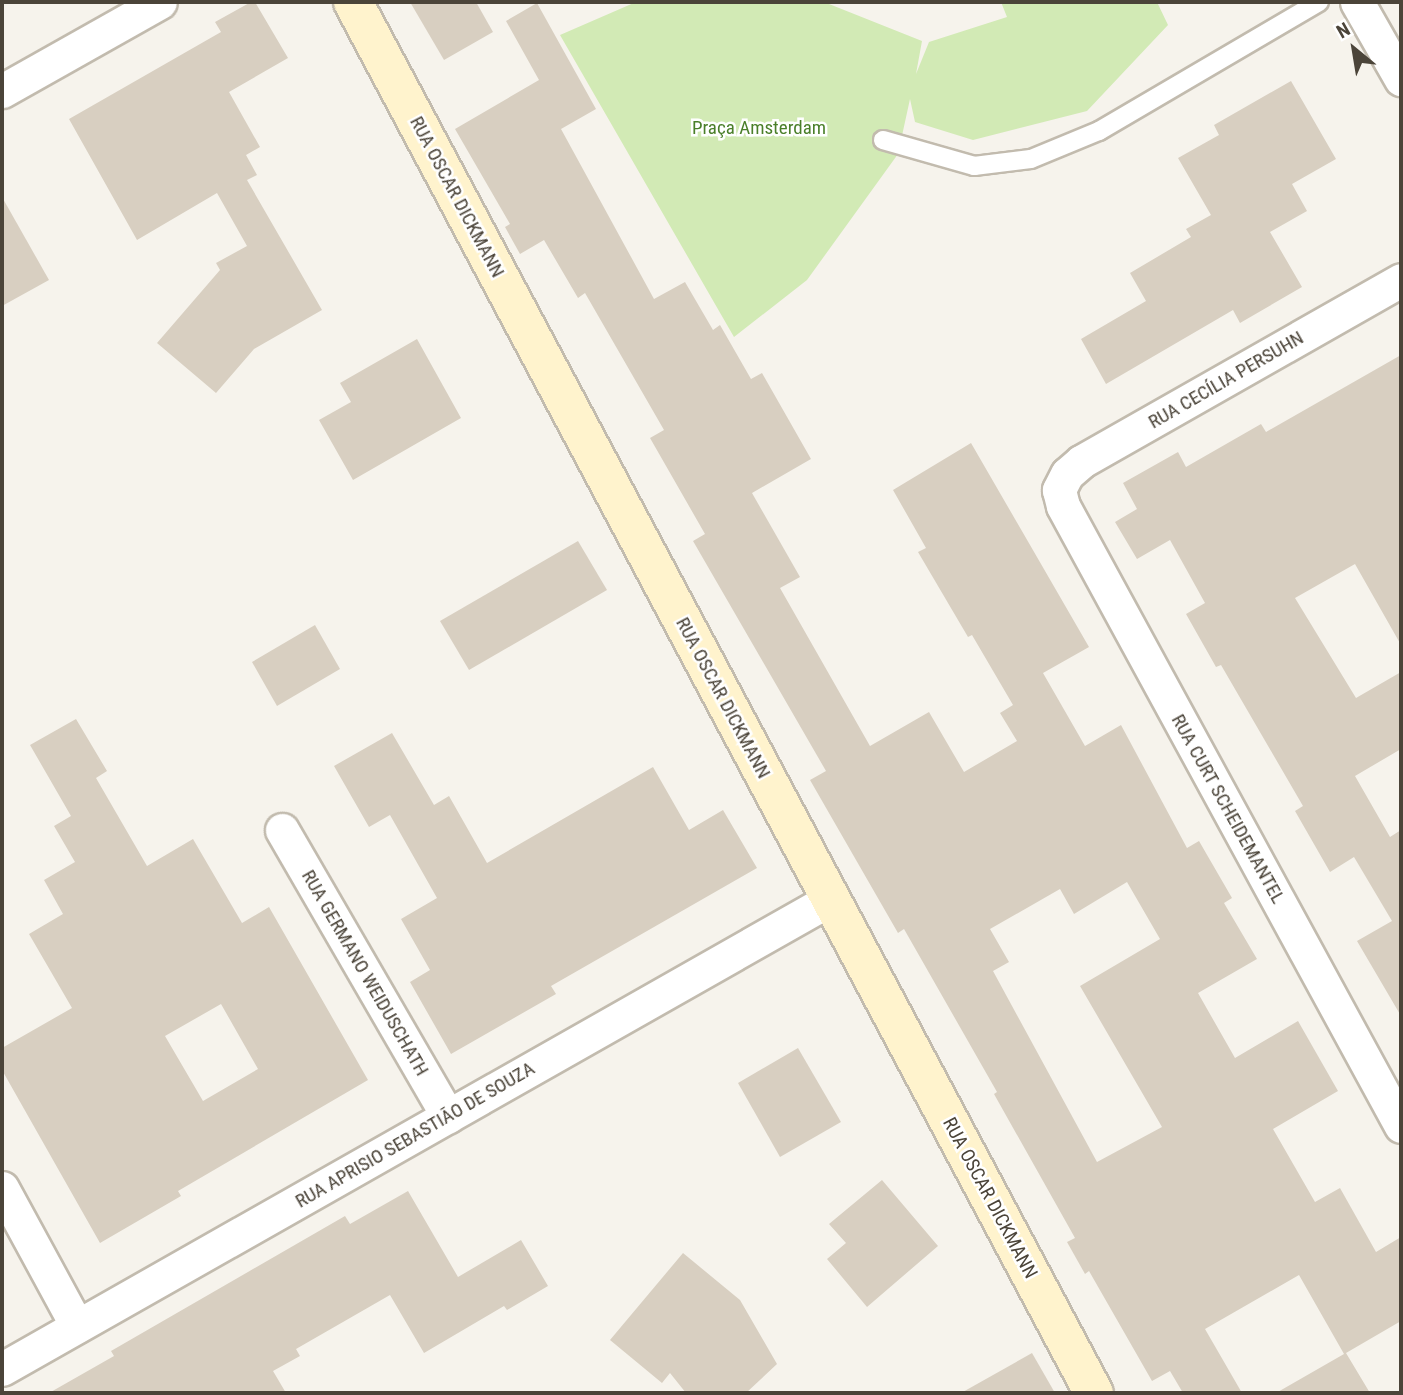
<!DOCTYPE html>
<meta charset="utf-8">
<style>
body{margin:0}
#map{position:relative;width:1403px;height:1395px;overflow:hidden;background:#f6f3ec;font-family:"Roboto Condensed",sans-serif}
div>[style]{position:absolute}
[style*='--x']{left:calc(var(--x)*1px);top:calc(var(--y)*1px);width:calc(var(--w)*1px);rotate:calc(var(--a)*1deg)}
.green>*{inset:0;background:#d2eab5}
.building>*{inset:0;background:#d8cfc1}
.roads{filter:drop-shadow(2px 0 #c2bbae) drop-shadow(-2px 0 #c2bbae) drop-shadow(0 2px #c2bbae) drop-shadow(0 -2px #c2bbae)}
.lane>*{height:18px;margin:-9px;padding:0 9px;transform-origin:9px;border-radius:9px;background:#fff}
.street>*{height:33px;margin:-16.5px;padding:0 16.5px;transform-origin:16.5px;border-radius:16.5px;background:#fff}
.secondary>*{height:38px;margin:-19px;padding:0 19px;transform-origin:19px;border-radius:19px;background:#fff3cd}
span{translate:-50% -50%;white-space:nowrap;text-align:center;line-height:1.15;-webkit-text-stroke:5px #fff;paint-order:stroke}
.park-label{font-size:19px;color:#4a7f2a}
.street-label{font-size:19px;color:#4b4439}
.frame{position:absolute;inset:0;border:4px solid #4b4439;pointer-events:none}
.north{position:absolute;left:1319px;top:14px;width:70px;height:70px;-webkit-text-stroke:5px #fff;paint-order:stroke;rotate:330deg;font-size:19px;font-weight:700;line-height:28px;text-align:center;color:#4b4439}
.north::after{content:'';display:block;margin:auto;width:24px;height:32px;background:#4b4439;clip-path:polygon(50% 0,100% 100%,50% 72%,0 100%)}
</style>
<div id="map">
<div class="green">
<i style="clip-path:polygon(636px 2px,824px 2px,922px 41px,916px 74px,929px 42px,1007px 17px,1001px 2px,1157px 2px,1168px 25px,1087px 111px,973px 140px,915px 122px,910px 99px,898px 154px,807px 280px,734px 337px,560px 35px)"></i>
</div>
<div class="building">
<i style="clip-path:polygon(251px 2px,255px 2px,288px 58px,229px 92px,260px 147px,246px 155px,257px 175px,247px 180px,322px 310px,254px 349px,216px 393px,157px 343px,220px 270px,216px 263px,247px 246px,217px 193px,137px 240px,69px 119px,221px 32px,215px 22px)"></i>
<i style="clip-path:polygon(410px 2px,476px 2px,493px 32px,444px 60px)"></i>
<i style="clip-path:polygon(evenodd,537px 3px,596px 109px,561px 129px,654px 299px,685px 282px,713px 330px,720px 325px,751px 379px,762px 373px,811px 459px,752px 493px,800px 577px,780px 588px,870px 746px,929px 712px,964px 772px,1017px 741px,1000px 713px,1013px 705px,972px 635px,968px 637px,918px 552px,926px 548px,893px 490px,971px 443px,1089px 647px,1043px 673px,1085px 746px,1121px 725px,1187px 848px,1199px 841px,1232px 898px,1224px 903px,1257px 959px,1198px 993px,1235px 1058px,1298px 1021px,1338px 1091px,1273px 1129px,1315px 1202px,1340px 1188px,1376px 1252px,1401px 1237px,1401px 1321px,1346px 1353px,1370px 1393px,1276px 1393px,1344px 1354px,1299px 1275px,1205px 1329px,1242px 1393px,1183px 1393px,1170px 1371px,1152px 1381px,1089px 1271px,1085px 1274px,1067px 1242px,1075px 1238px,994px 1094px,997px 1092px,904px 929px,898px 933px,810px 780px,826px 771px,693px 541px,705px 534px,650px 438px,664px 430px,585px 293px,578px 298px,544px 240px,520px 254px,505px 227px,510px 224px,455px 129px,539px 80px,506px 21px,537px 3px,1127px 882px,1160px 939px,1080px 986px,1162px 1127px,1097px 1162px,993px 971px,1009px 962px,990px 929px,1060px 889px,1074px 914px,1127px 882px)"></i>
<i style="clip-path:polygon(1291px 81px,1336px 159px,1292px 184px,1307px 211px,1270px 232px,1302px 287px,1240px 323px,1233px 310px,1106px 384px,1081px 339px,1146px 301px,1130px 273px,1191px 237px,1186px 229px,1211px 215px,1178px 158px,1219px 135px,1214px 125px)"></i>
<i style="clip-path:polygon(2px 197px,49px 280px,2px 306px)"></i>
<i style="clip-path:polygon(417px 339px,461px 418px,353px 480px,319px 420px,351px 402px,340px 383px)"></i>
<i style="clip-path:polygon(1401px 355px,1401px 645px,1355px 564px,1295px 598px,1356px 698px,1401px 672px,1401px 749px,1355px 776px,1390px 837px,1401px 830px,1401px 1016px,1357px 941px,1392px 921px,1354px 857px,1330px 872px,1295px 811px,1303px 806px,1221px 665px,1216px 667px,1186px 614px,1205px 603px,1170px 540px,1137px 559px,1115px 522px,1137px 509px,1123px 483px,1178px 452px,1186px 467px,1261px 424px,1266px 432px)"></i>
<i style="clip-path:polygon(578px 541px,607px 590px,469px 670px,440px 621px)"></i>
<i style="clip-path:polygon(315px 625px,340px 669px,277px 706px,252px 662px)"></i>
<i style="clip-path:polygon(evenodd,76px 719px,107px 771px,96px 778px,147px 866px,193px 839px,242px 923px,269px 907px,368px 1080px,178px 1191px,181px 1196px,100px 1243px,2px 1070px,2px 1048px,72px 1008px,29px 934px,63px 914px,44px 880px,75px 862px,54px 826px,71px 816px,30px 745px,76px 719px,221px 1004px,258px 1069px,203px 1101px,165px 1036px,221px 1004px)"></i>
<i style="clip-path:polygon(392px 733px,434px 805px,449px 796px,487px 863px,653px 767px,689px 830px,723px 810px,757px 868px,551px 986px,556px 994px,451px 1054px,410px 982px,430px 970px,401px 919px,437px 898px,390px 815px,369px 827px,334px 766px)"></i>
<i style="clip-path:polygon(798px 1048px,841px 1122px,780px 1157px,738px 1083px)"></i>
<i style="clip-path:polygon(882px 1180px,938px 1246px,867px 1307px,827px 1259px,846px 1243px,829px 1224px)"></i>
<i style="clip-path:polygon(408px 1191px,458px 1277px,521px 1240px,548px 1286px,507px 1310px,504px 1306px,424px 1353px,390px 1295px,296px 1349px,300px 1356px,273px 1371px,286px 1393px,49px 1393px,114px 1356px,111px 1351px,345px 1216px,350px 1224px)"></i>
<i style="clip-path:polygon(683px 1253px,740px 1300px,777px 1364px,746px 1393px,686px 1393px,670px 1373px,662px 1383px,610px 1340px)"></i>
<i style="clip-path:polygon(1032px 1353px,1055px 1393px,961px 1393px)"></i>
</div>
<div class="roads">
<div class="lane">
<i style="--x:883;--y:140;--w:95;--a:15.9"></i>
<i style="--x:974;--y:166;--w:57;--a:-7"></i>
<i style="--x:1031;--y:159;--w:74;--a:-22.4"></i>
<i style="--x:1099;--y:131;--w:255;--a:-30.4"></i>
</div>
<div class="street">
<i style="--x:1357;--y:2;--w:89;--a:60.3"></i>
<i style="--x:2;--y:91;--w:181;--a:-29.4"></i>
<i style="--x:1401;--y:280;--w:368;--a:150.4"></i>
<i style="--x:1081;--y:462;--w:18;--a:139"></i>
<i style="--x:1067;--y:474;--w:18;--a:117"></i>
<i style="--x:1059;--y:490;--w:16;--a:76"></i>
<i style="--x:1063;--y:506;--w:706;--a:61.4"></i>
<i style="--x:282;--y:830;--w:331;--a:59.9"></i>
<i style="--x:2;--y:1188;--w:157;--a:61.5"></i>
<i style="--x:2;--y:1369;--w:951;--a:-29.56"></i>
</div>
<div class="secondary">
<i style="--x:353;--y:2;--w:1576;--a:61.96"></i>
</div>
</div>
<div class="park-label">
<span style="left:759px;top:128px">Praça Amsterdam</span>
</div>
<div class="street-label">
<span style="left:457px;top:197px;rotate:62deg">RUA OSCAR DICKMANN</span>
<span style="left:1226px;top:380px;rotate:-30deg">RUA CECÍLIA PERSUHN</span>
<span style="left:723px;top:698px;rotate:62deg">RUA OSCAR DICKMANN</span>
<span style="left:1228px;top:809px;rotate:61deg">RUA CURT SCHEIDEMANTEL</span>
<span style="left:365px;top:973px;rotate:60deg">RUA GERMANO WEIDUSCHATH</span>
<span style="left:415px;top:1135px;rotate:-30deg">RUA APRISIO SEBASTIÃO DE SOUZA</span>
<span style="left:990px;top:1198px;rotate:62deg">RUA OSCAR DICKMANN</span>
</div>
<div class="frame"></div>
<div class="north">N</div>
</div>
